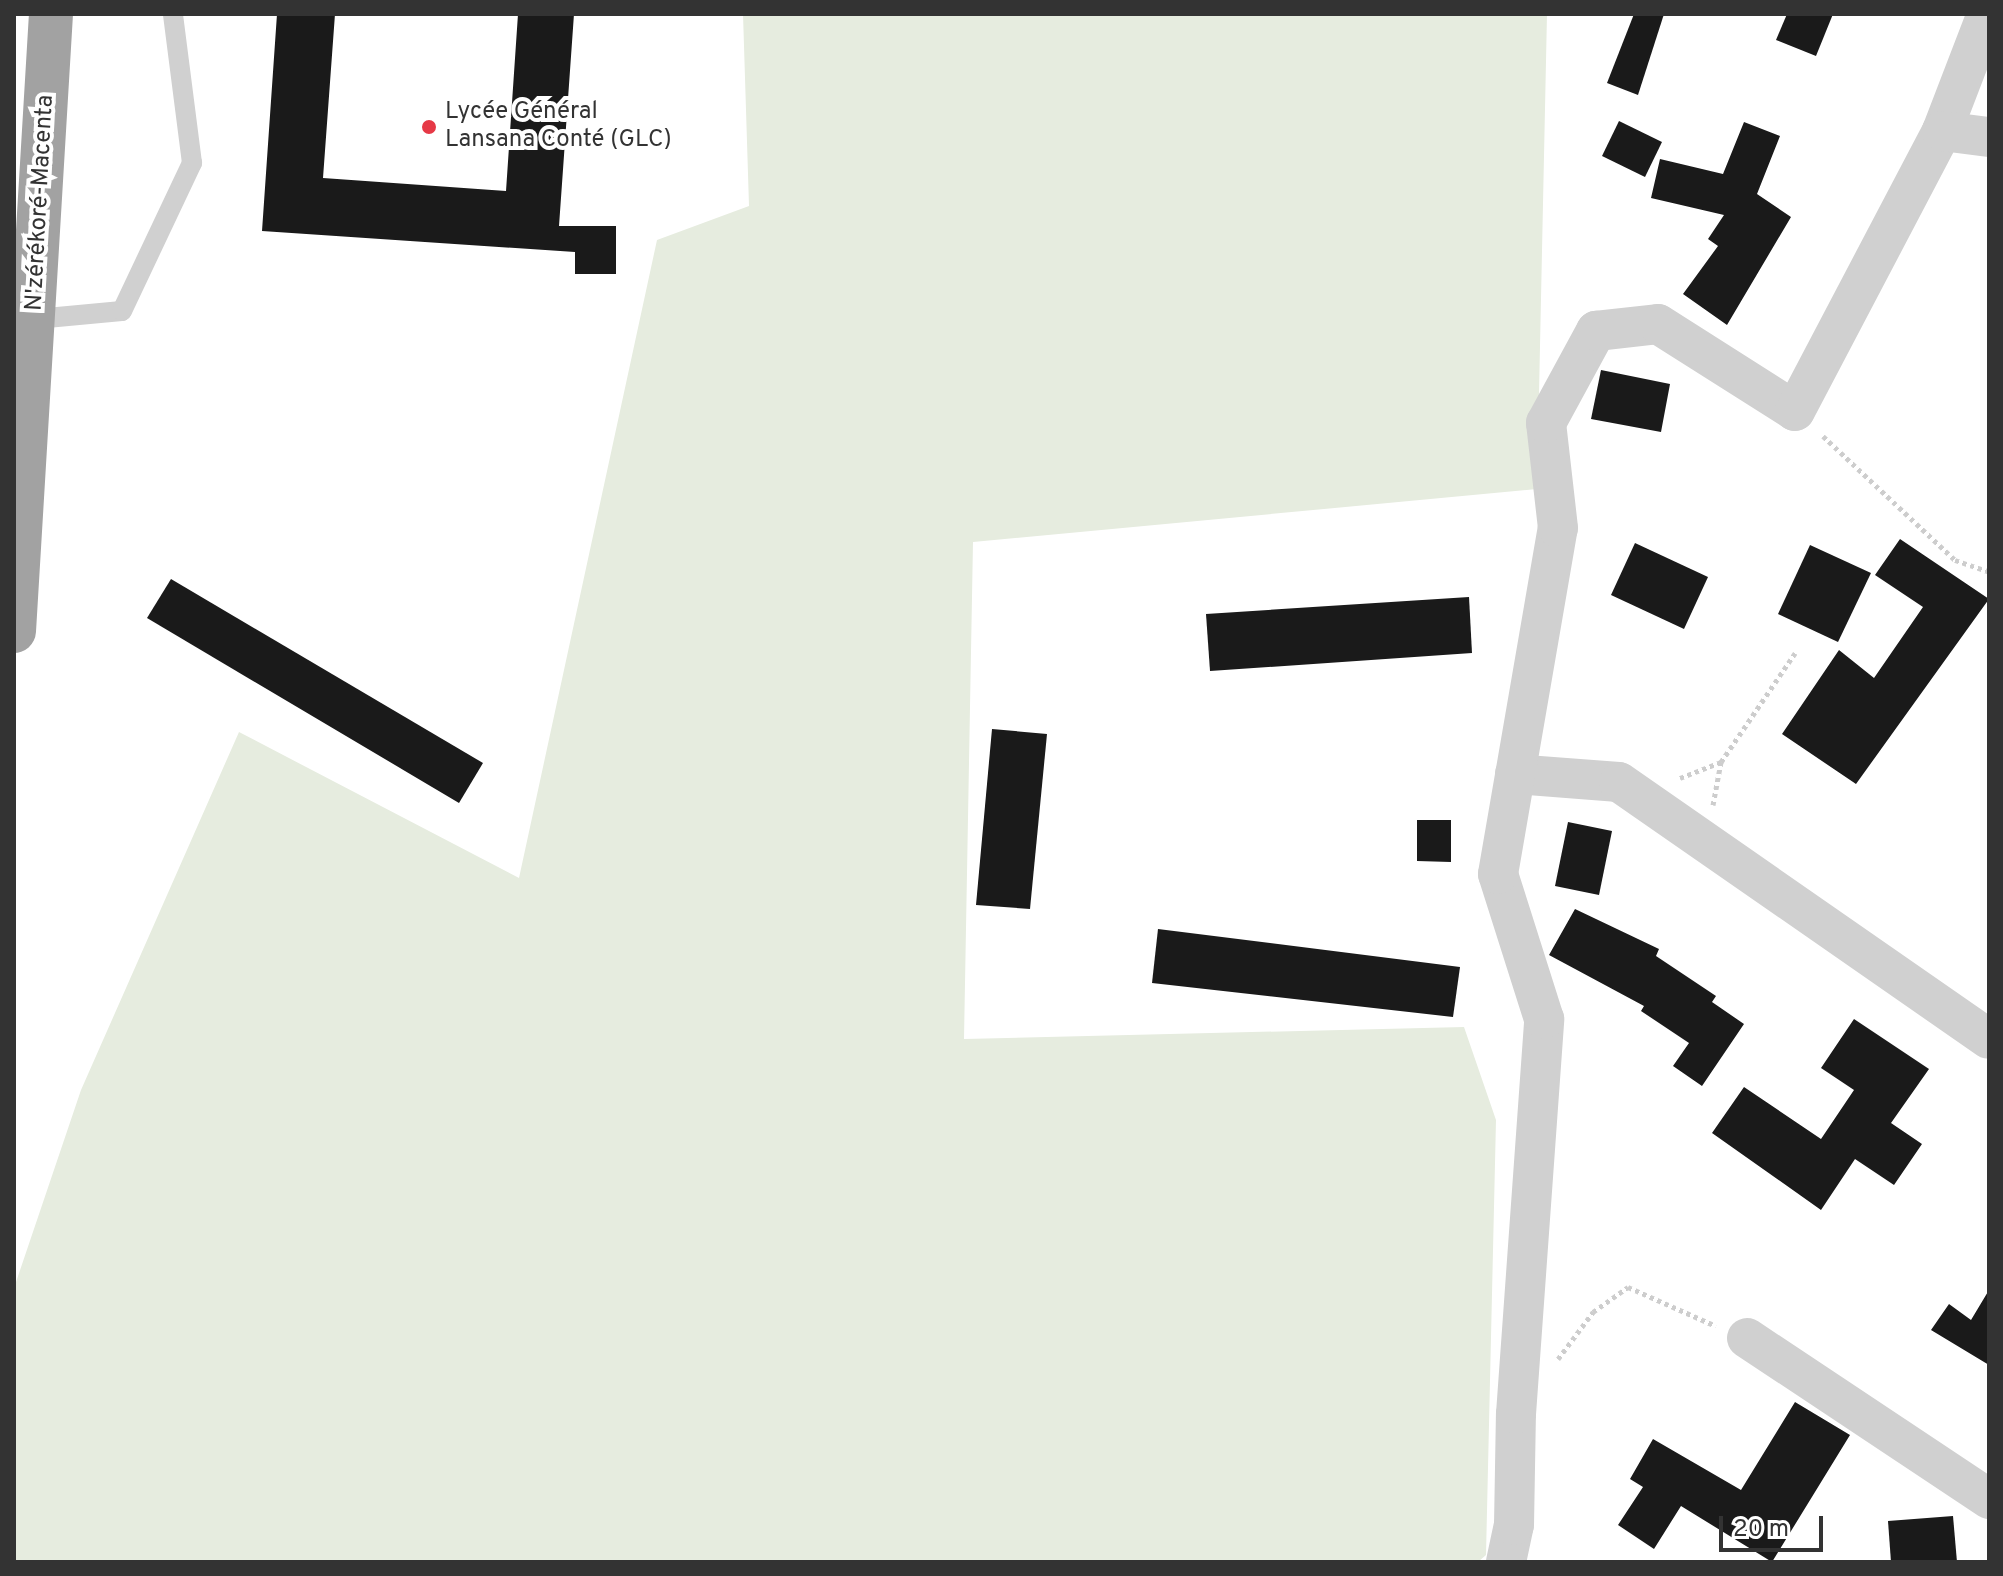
<!DOCTYPE html>
<meta charset="utf-8">
<style>
body{margin:0}
#map{position:relative;width:2003px;height:1576px;overflow:hidden;background:#fff;font-family:Overpass,sans-serif}
div>[style]{position:absolute}
[style*='--x']{left:calc(var(--x)*1px);top:calc(var(--y)*1px);width:calc(var(--w)*1px);rotate:calc(var(--a)*1deg)}
.green>*{inset:0;background:#e6ecdf}
.building>*{inset:0;background:#1a1a1a}
.path>*{height:5px;margin-top:-2.5px;transform-origin:0;background:repeating-linear-gradient(90deg,#cdcdcd 0 4px,transparent 0 8px)}
.service>*{height:20px;margin:-10px;padding:0 10px;transform-origin:10px;border-radius:10px;background:#d0d0d0}
.minor>*{height:40px;margin:-20px;padding:0 20px;transform-origin:20px;border-radius:20px;background:#d0d0d0}
.trunk>*{height:44px;margin:-22px;padding:0 22px;transform-origin:22px;border-radius:22px;background:#a2a2a2}
.dots>*{width:22px;height:22px;translate:-50% -50%;box-sizing:border-box;border:4px solid #fff;border-radius:50%}
span{translate:-50% -50%;white-space:nowrap;text-align:center;line-height:1.15;-webkit-text-stroke:8px #fff;paint-order:stroke}
.poi-label{font-size:24px;color:#333}
.left{translate:0 -50%;text-align:left}
.street-label{font-size:24px;color:#333}
.frame{position:absolute;inset:0;border:16px solid #333;pointer-events:none}
.scale{position:absolute;left:1719px;top:1516px;width:104px;height:36px;box-sizing:border-box;border:4px solid #333;border-top:0;padding-left:10px;font-size:24px;line-height:28px;white-space:nowrap;color:#333;-webkit-text-stroke:6px #fff;paint-order:stroke}
</style>
<div id="map">
<div class="green">
<i style="clip-path:polygon(743px 14px,1547px 14px,1537px 489px,973px 542px,964px 1039px,1464px 1027px,1496px 1120px,1486px 1555px,1478px 1562px,14px 1562px,14px 1288px,81px 1090px,239px 732px,519px 878px,657px 240px,749px 206px)"></i>
</div>
<div class="building">
<i style="clip-path:polygon(277px 14px,335px 14px,323px 178px,506px 191px,518px 14px,574px 14px,559px 226px,616px 226px,616px 274px,575px 274px,575px 252px,262px 231px)"></i>
<i style="clip-path:polygon(1634px 14px,1664px 14px,1638px 95px,1607px 83px)"></i>
<i style="clip-path:polygon(1787px 14px,1833px 14px,1816px 56px,1776px 40px)"></i>
<i style="clip-path:polygon(1619px 121px,1662px 142px,1645px 177px,1602px 156px)"></i>
<i style="clip-path:polygon(1744px 122px,1780px 136px,1757px 194px,1791px 217px,1727px 325px,1683px 294px,1718px 246px,1708px 239px,1724px 215px,1651px 198px,1660px 159px,1723px 174px)"></i>
<i style="clip-path:polygon(1601px 370px,1670px 384px,1661px 432px,1591px 419px)"></i>
<i style="clip-path:polygon(1900px 539px,1989px 599px,1856px 784px,1782px 734px,1839px 650px,1874px 678px,1923px 607px,1875px 575px)"></i>
<i style="clip-path:polygon(1635px 543px,1708px 577px,1684px 629px,1611px 595px)"></i>
<i style="clip-path:polygon(1810px 545px,1871px 573px,1838px 642px,1778px 614px)"></i>
<i style="clip-path:polygon(171px 579px,483px 763px,459px 803px,147px 618px)"></i>
<i style="clip-path:polygon(1469px 597px,1472px 653px,1210px 671px,1206px 614px)"></i>
<i style="clip-path:polygon(992px 729px,1047px 734px,1030px 909px,976px 905px)"></i>
<i style="clip-path:polygon(1417px 820px,1451px 820px,1451px 862px,1417px 861px)"></i>
<i style="clip-path:polygon(1568px 822px,1612px 831px,1599px 895px,1555px 886px)"></i>
<i style="clip-path:polygon(1575px 909px,1659px 949px,1656px 956px,1716px 996px,1712px 1002px,1744px 1024px,1702px 1086px,1673px 1066px,1689px 1043px,1641px 1011px,1644px 1006px,1549px 955px)"></i>
<i style="clip-path:polygon(1158px 929px,1460px 967px,1453px 1017px,1152px 983px)"></i>
<i style="clip-path:polygon(1854px 1019px,1929px 1069px,1891px 1123px,1922px 1144px,1894px 1185px,1855px 1159px,1821px 1210px,1712px 1133px,1744px 1087px,1821px 1139px,1854px 1090px,1821px 1068px)"></i>
<i style="clip-path:polygon(1989px 1290px,1989px 1365px,1931px 1330px,1949px 1304px,1971px 1320px)"></i>
<i style="clip-path:polygon(1795px 1402px,1850px 1435px,1772px 1562px,1681px 1506px,1654px 1549px,1618px 1525px,1643px 1487px,1630px 1479px,1653px 1439px,1741px 1490px)"></i>
<i style="clip-path:polygon(1953px 1516px,1957px 1562px,1891px 1562px,1888px 1521px)"></i>
</div>
<div class="path">
<i style="--x:1823;--y:436;--w:181;--a:43.2"></i>
<i style="--x:1955;--y:560;--w:36;--a:19"></i>
<i style="--x:1680;--y:778;--w:44;--a:-21.3"></i>
<i style="--x:1721;--y:762;--w:132;--a:-55.8"></i>
<i style="--x:1713;--y:805;--w:44;--a:-79.5"></i>
<i style="--x:1558;--y:1359;--w:59;--a:-53.3"></i>
<i style="--x:1593;--y:1312;--w:43;--a:-35.5"></i>
<i style="--x:1628;--y:1287;--w:96;--a:23.9"></i>
</div>
<div class="service">
<i style="--x:36;--y:319;--w:86;--a:-5.3"></i>
<i style="--x:122;--y:311;--w:164;--a:-64.7"></i>
<i style="--x:192;--y:163;--w:150;--a:-97.3"></i>
</div>
<div class="minor">
<i style="--x:1942;--y:131;--w:125;--a:-69"></i>
<i style="--x:1515;--y:774;--w:104;--a:4.4"></i>
<i style="--x:1619;--y:782;--w:450;--a:34.8"></i>
<i style="--x:1747;--y:1338;--w:291;--a:33.6"></i>
<i style="--x:1506;--y:1562;--w:38;--a:-78"></i>
<i style="--x:1514;--y:1525;--w:111;--a:-89"></i>
<i style="--x:1516;--y:1414;--w:396;--a:-85.9"></i>
<i style="--x:1544;--y:1019;--w:152;--a:-107.6"></i>
<i style="--x:1498;--y:874;--w:351;--a:-80.2"></i>
<i style="--x:1558;--y:528;--w:106;--a:-96.5"></i>
<i style="--x:1546;--y:423;--w:105;--a:-61.5"></i>
<i style="--x:1596;--y:331;--w:62;--a:-6.4"></i>
<i style="--x:1658;--y:324;--w:162;--a:32.4"></i>
<i style="--x:1795;--y:411;--w:316;--a:-62.3"></i>
<i style="--x:1942;--y:131;--w:47;--a:7.3"></i>
</div>
<div class="trunk">
<i style="--x:14;--y:631;--w:618;--a:-86.57"></i>
</div>
<div class="dots">
<i style="left:429px;top:127px;background:#e63946"></i>
</div>
<div class="poi-label">
<span class="left" style="left:445px;top:127px">Lycée Général<br>Lansana Conté (GLC)</span>
</div>
<div class="street-label">
<span style="left:41px;top:203px;rotate:-87deg">N'zérékoré-Macenta</span>
</div>
<div class="frame"></div>
<div class="scale">20 m</div>
</div>
